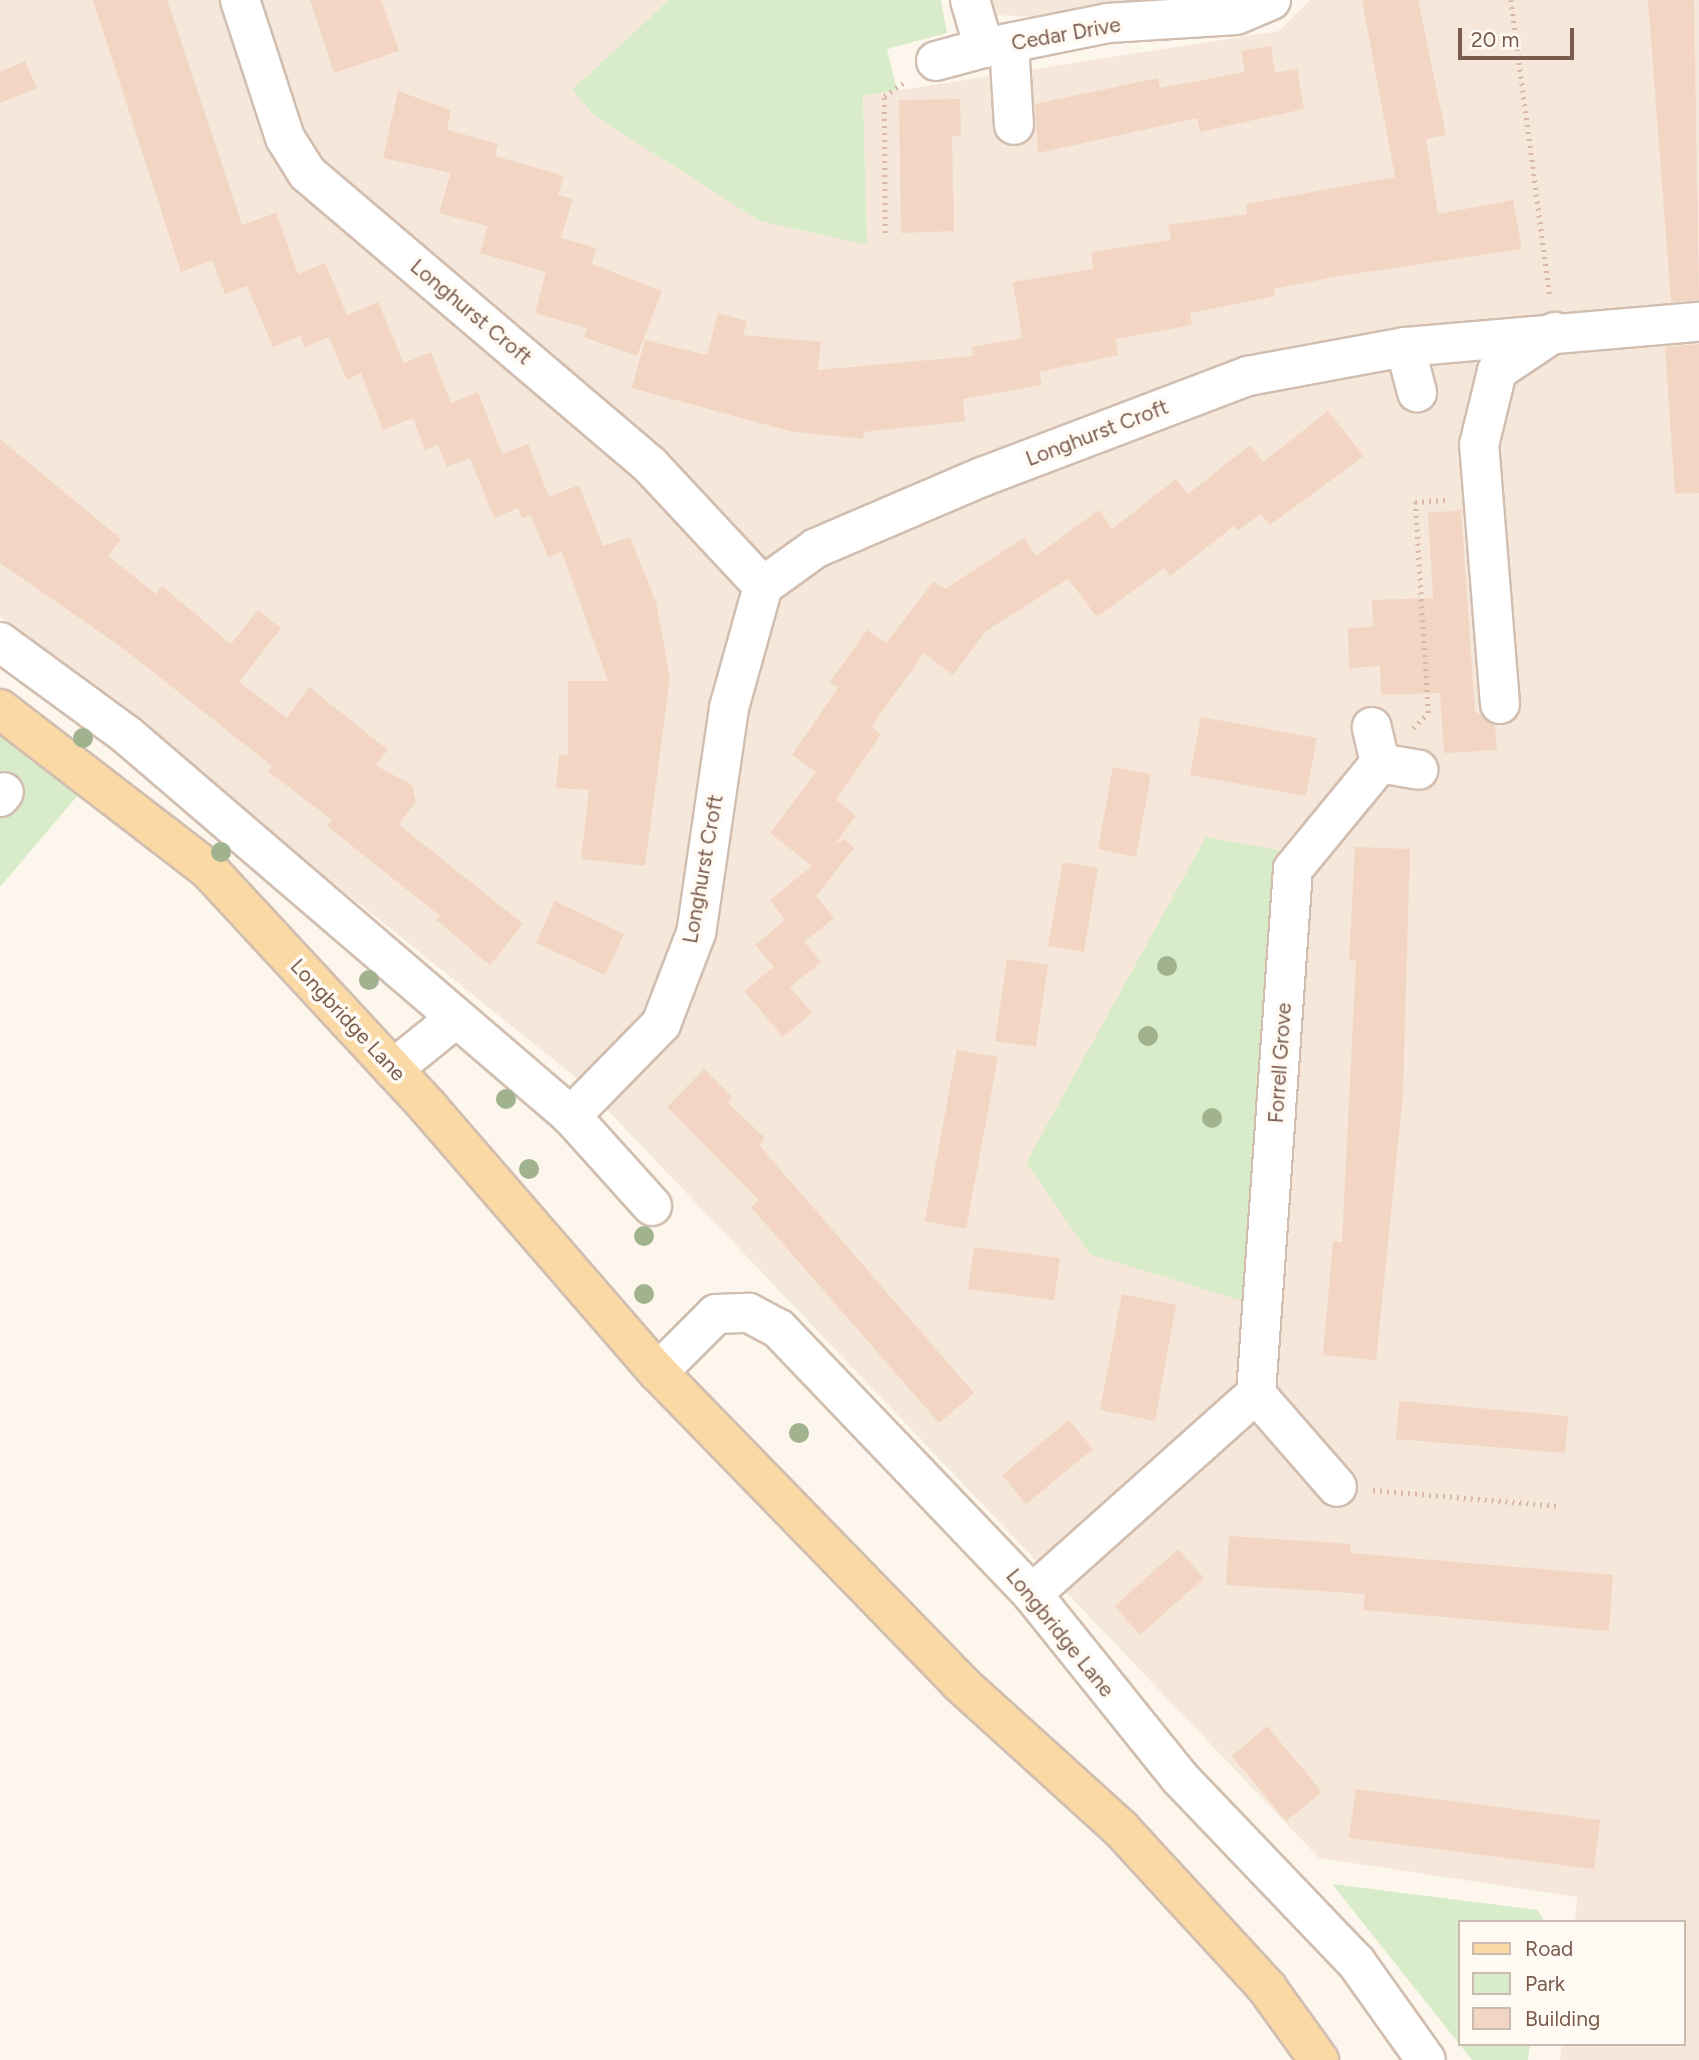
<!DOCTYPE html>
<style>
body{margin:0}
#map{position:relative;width:1699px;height:2060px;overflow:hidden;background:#fdf6ec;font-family:Figtree,sans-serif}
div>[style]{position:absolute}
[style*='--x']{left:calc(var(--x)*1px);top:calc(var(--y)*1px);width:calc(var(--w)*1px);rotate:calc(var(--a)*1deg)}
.residential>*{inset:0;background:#f5e8da}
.green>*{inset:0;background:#d8ecc9}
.building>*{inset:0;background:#f3d5c3}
.path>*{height:4.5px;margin-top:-2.25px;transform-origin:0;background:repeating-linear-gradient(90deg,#d9b8a5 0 2px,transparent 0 7px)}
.roads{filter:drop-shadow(2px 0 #d1beb0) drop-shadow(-2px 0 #d1beb0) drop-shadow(0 2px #d1beb0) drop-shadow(0 -2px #d1beb0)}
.minor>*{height:38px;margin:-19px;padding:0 19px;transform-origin:19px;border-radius:19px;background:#fff}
.major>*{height:38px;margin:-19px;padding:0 19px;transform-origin:19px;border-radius:19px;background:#fbd9a5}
.trees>*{width:20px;height:20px;margin:-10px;border-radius:50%;background:#a0b28e}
span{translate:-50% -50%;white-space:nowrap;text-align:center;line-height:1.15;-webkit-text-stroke:7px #fffaf3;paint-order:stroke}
.street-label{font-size:21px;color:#7a5c4d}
.legend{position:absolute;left:1458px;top:1920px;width:228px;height:126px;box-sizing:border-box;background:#fffaf3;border:2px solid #cabbb1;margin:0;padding:9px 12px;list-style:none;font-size:21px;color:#7a5c4d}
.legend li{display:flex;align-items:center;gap:14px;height:35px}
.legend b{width:35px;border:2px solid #cabbb1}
.scale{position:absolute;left:1458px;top:28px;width:116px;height:32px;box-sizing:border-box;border:4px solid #7a5c4d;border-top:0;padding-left:9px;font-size:21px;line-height:24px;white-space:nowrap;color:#7a5c4d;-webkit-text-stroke:5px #fffaf3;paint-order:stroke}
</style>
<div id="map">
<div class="residential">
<i style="clip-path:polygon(0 0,669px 0,573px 90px,595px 116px,760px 221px,867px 245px,863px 96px,1279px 31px,1310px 0,1699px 0,1699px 2060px,1560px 2060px,1562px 2044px,1683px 2044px,1683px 1922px,1575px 1922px,1577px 1897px,1319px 1858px,578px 1079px,0 616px)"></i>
<i style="clip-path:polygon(989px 0,1143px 0,1034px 17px,996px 15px)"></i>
</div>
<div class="green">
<i style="clip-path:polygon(669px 0,941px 0,947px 33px,887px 49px,897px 90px,863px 96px,867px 245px,760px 221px,595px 116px,572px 90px)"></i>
<i style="clip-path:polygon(0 724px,84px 788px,0 887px)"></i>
<i style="clip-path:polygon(1206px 837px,1293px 853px,1249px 1303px,1090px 1254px,1026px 1163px)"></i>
<i style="clip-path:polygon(1332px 1884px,1538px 1910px,1545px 1922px,1459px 1922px,1459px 2044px,1530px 2044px,1528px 2060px,1472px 2060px)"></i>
</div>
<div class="building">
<i style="clip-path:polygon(93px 0,167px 0,242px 225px,276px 213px,298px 274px,325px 263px,347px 315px,378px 302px,404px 363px,431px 352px,451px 403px,478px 392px,502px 454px,528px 444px,549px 497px,579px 485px,603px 546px,630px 537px,656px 602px,670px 678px,645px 866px,581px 859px,589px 790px,556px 788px,559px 754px,568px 755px,568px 681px,608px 681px,562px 552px,548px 557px,531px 515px,522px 518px,518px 508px,494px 518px,470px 458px,447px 467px,438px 445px,425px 450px,413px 418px,383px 430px,361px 373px,347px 380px,329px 337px,305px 347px,300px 336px,273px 347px,247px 286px,225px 294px,212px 260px,181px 272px)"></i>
<i style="clip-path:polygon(310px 0,381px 0,399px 51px,334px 73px)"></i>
<i style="clip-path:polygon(1362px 0,1418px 0,1446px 135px,1426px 139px,1438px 214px,1513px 200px,1522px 249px,1339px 276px,1273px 289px,1275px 296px,1190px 313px,1192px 325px,1115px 339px,1118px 355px,1039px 372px,1042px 385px,963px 399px,965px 421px,864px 432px,863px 439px,789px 431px,632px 388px,645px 340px,707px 355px,718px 313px,747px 321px,743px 335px,821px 342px,818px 370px,973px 356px,972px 347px,1022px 338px,1013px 282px,1093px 269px,1091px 252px,1171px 240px,1168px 225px,1247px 214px,1246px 204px,1395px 177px)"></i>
<i style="clip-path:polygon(1648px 0,1694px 0,1699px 300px,1671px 302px)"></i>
<i style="clip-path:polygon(1271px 46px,1275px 73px,1297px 69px,1304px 109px,1200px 132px,1197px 118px,1038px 153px,1035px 104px,1158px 78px,1160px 88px,1245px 72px,1241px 51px)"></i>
<i style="clip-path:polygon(25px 61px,37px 88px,0 103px,0 72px)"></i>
<i style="clip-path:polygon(398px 91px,451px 110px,447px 130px,498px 144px,495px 156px,564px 176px,558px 195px,573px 199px,561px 238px,596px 248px,592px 264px,662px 291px,637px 356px,584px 337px,587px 328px,535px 313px,546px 272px,480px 253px,488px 226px,439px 213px,451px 173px,383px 158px)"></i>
<i style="clip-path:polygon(960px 99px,961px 136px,952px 136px,954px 231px,901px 233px,899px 100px)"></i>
<i style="clip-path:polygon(1699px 344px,1699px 493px,1675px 494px,1665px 347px)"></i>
<i style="clip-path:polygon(1328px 411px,1364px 456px,1270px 525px,1260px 514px,1238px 531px,1234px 526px,1170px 576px,1164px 568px,1097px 617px,1068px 579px,986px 631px,953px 675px,924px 653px,871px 727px,881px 734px,836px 800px,856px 816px,835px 844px,845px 839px,854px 848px,816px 896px,834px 918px,804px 942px,821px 962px,790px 987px,812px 1013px,783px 1037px,744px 991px,774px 967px,788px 984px,755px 945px,785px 920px,770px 900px,812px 866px,770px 833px,816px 772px,792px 755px,838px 688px,830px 682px,867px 630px,886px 643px,934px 581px,945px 589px,1024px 538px,1036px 556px,1099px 510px,1112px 529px,1176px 479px,1188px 494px,1250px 445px,1263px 462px)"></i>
<i style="clip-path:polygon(0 439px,121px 539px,108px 556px,156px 594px,162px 586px,231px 644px,258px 610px,281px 628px,239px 682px,287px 718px,309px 687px,388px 750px,375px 765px,412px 785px,416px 802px,398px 824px,523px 924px,490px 965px,436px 920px,440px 916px,327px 826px,332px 820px,268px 771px,272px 766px,120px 646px,0 563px)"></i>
<i style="clip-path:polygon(1461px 510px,1475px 711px,1495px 725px,1497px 750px,1444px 753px,1440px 693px,1381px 695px,1380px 666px,1349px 668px,1348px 628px,1373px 627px,1372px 600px,1433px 598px,1428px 513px)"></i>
<i style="clip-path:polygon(1201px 717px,1317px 738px,1306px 796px,1190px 775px)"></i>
<i style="clip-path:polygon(1113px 767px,1151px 774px,1136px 857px,1098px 849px)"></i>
<i style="clip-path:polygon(1355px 847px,1410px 849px,1403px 1093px,1376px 1360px,1323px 1355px,1333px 1241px,1342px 1242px,1356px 961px,1349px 960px)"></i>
<i style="clip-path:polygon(1063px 862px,1098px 868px,1084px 952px,1048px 946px)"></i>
<i style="clip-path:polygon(555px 901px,624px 934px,605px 975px,536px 943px)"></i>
<i style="clip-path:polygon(1007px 959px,1048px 965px,1036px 1047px,995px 1041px)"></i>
<i style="clip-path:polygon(957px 1050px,998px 1057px,966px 1229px,925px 1221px)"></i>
<i style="clip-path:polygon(704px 1069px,732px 1097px,727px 1102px,765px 1138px,759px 1145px,974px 1393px,939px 1423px,751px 1207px,759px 1200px,667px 1107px)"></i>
<i style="clip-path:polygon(974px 1247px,1060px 1258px,1054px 1300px,968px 1289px)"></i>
<i style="clip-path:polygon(1122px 1294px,1176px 1305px,1155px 1421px,1100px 1410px)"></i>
<i style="clip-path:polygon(1399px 1401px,1568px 1416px,1565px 1453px,1396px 1439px)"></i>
<i style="clip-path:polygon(1069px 1420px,1093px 1449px,1026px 1504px,1002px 1475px)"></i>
<i style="clip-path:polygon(1229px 1536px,1351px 1544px,1350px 1553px,1613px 1575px,1609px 1631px,1363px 1610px,1365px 1594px,1226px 1585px)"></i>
<i style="clip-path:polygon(1178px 1549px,1204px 1578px,1140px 1635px,1115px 1606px)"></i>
<i style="clip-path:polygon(1267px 1726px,1322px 1792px,1286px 1821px,1232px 1756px)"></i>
<i style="clip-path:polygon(1356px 1789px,1600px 1820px,1594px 1869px,1349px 1838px)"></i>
</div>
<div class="path">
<i style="--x:1511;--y:0;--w:299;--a:82.5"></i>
<i style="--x:885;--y:233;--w:137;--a:-90.4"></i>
<i style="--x:884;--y:96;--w:27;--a:-34"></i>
<i style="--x:1413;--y:728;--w:21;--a:-45"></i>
<i style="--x:1428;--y:713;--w:211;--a:-93.5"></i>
<i style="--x:1415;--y:502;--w:32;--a:-4"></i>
<i style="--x:1373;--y:1490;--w:188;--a:4.9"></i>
</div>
<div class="roads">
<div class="minor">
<i style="--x:240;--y:0;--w:145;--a:71.9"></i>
<i style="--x:285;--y:138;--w:41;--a:57.8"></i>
<i style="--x:307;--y:173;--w:450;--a:40.4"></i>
<i style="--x:650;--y:465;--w:166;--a:47"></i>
<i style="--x:763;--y:586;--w:127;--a:105.6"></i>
<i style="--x:729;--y:708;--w:227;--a:98.3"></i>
<i style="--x:696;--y:933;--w:97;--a:111"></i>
<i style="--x:661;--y:1024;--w:129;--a:134.4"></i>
<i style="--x:970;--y:0;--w:50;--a:73.7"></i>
<i style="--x:984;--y:48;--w:126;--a:-11.4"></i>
<i style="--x:1108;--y:23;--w:128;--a:-3.6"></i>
<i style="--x:1236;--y:15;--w:38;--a:-23"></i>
<i style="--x:1009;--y:44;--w:81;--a:86.5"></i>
<i style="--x:936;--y:61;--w:50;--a:-15.2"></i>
<i style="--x:1405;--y:347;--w:295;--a:-4.9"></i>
<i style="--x:763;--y:586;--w:65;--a:-35.6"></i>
<i style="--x:816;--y:548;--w:181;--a:-23.2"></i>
<i style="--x:982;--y:477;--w:285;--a:-20.8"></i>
<i style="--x:1248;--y:376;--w:160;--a:-10.5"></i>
<i style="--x:1405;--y:347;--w:47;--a:75.1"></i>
<i style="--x:0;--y:642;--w:157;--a:36.2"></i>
<i style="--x:127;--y:735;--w:585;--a:40.63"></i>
<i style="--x:571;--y:1116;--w:121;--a:48"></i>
<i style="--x:1500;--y:704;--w:260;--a:-94.6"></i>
<i style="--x:1479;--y:445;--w:76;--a:-76.3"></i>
<i style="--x:1497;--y:371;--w:70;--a:-33.9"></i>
<i style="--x:1380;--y:763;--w:39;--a:10"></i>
<i style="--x:0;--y:797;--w:6;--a:-51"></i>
<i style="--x:393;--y:1069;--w:80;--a:-38.9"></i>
<i style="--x:658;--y:1372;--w:82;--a:-45"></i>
<i style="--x:716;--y:1314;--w:33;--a:-2"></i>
<i style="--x:749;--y:1313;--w:34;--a:28"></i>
<i style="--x:779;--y:1329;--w:366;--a:46.3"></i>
<i style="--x:1032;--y:1594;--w:236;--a:51.2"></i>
<i style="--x:1180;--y:1778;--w:255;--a:46.3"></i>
<i style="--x:1356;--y:1962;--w:120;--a:54.5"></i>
<i style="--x:1256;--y:1394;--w:123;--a:48.9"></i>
<i style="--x:1032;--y:1594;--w:300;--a:-41.8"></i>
<i style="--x:1256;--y:1394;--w:526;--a:-85.97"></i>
<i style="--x:1293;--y:869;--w:137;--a:-50.6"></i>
<i style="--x:1380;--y:763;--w:37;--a:-103"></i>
</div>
<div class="major">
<i style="--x:0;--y:709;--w:262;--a:37.6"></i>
<i style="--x:208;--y:869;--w:326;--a:47.2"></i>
<i style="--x:429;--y:1108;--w:349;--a:49.1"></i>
<i style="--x:658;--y:1372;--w:432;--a:45.8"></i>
<i style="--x:959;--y:1682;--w:219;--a:42.2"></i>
<i style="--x:1121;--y:1829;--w:216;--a:47.4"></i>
<i style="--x:1267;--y:1988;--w:89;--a:54.2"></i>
</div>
</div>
<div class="trees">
<i style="left:83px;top:738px"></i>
<i style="left:221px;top:852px"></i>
<i style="left:1167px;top:966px"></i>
<i style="left:369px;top:980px"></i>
<i style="left:1148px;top:1036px"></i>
<i style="left:506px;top:1099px"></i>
<i style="left:1212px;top:1118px"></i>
<i style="left:529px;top:1169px"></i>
<i style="left:644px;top:1236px"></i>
<i style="left:644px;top:1294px"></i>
<i style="left:799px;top:1433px"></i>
</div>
<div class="street-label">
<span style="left:1066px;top:34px;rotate:-10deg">Cedar Drive</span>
<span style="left:471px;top:312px;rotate:40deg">Longhurst Croft</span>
<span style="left:1097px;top:433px;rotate:-21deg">Longhurst Croft</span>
<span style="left:703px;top:869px;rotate:-80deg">Longhurst Croft</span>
<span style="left:348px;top:1020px;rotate:47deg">Longbridge Lane</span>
<span style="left:1280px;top:1063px;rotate:-86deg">Forrell Grove</span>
<span style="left:1060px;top:1633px;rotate:51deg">Longbridge Lane</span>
</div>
<ul class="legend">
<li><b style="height:9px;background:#fbd9a5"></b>Road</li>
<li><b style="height:19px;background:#d8ecc9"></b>Park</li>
<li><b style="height:19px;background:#f3d5c3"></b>Building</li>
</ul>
<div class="scale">20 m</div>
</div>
